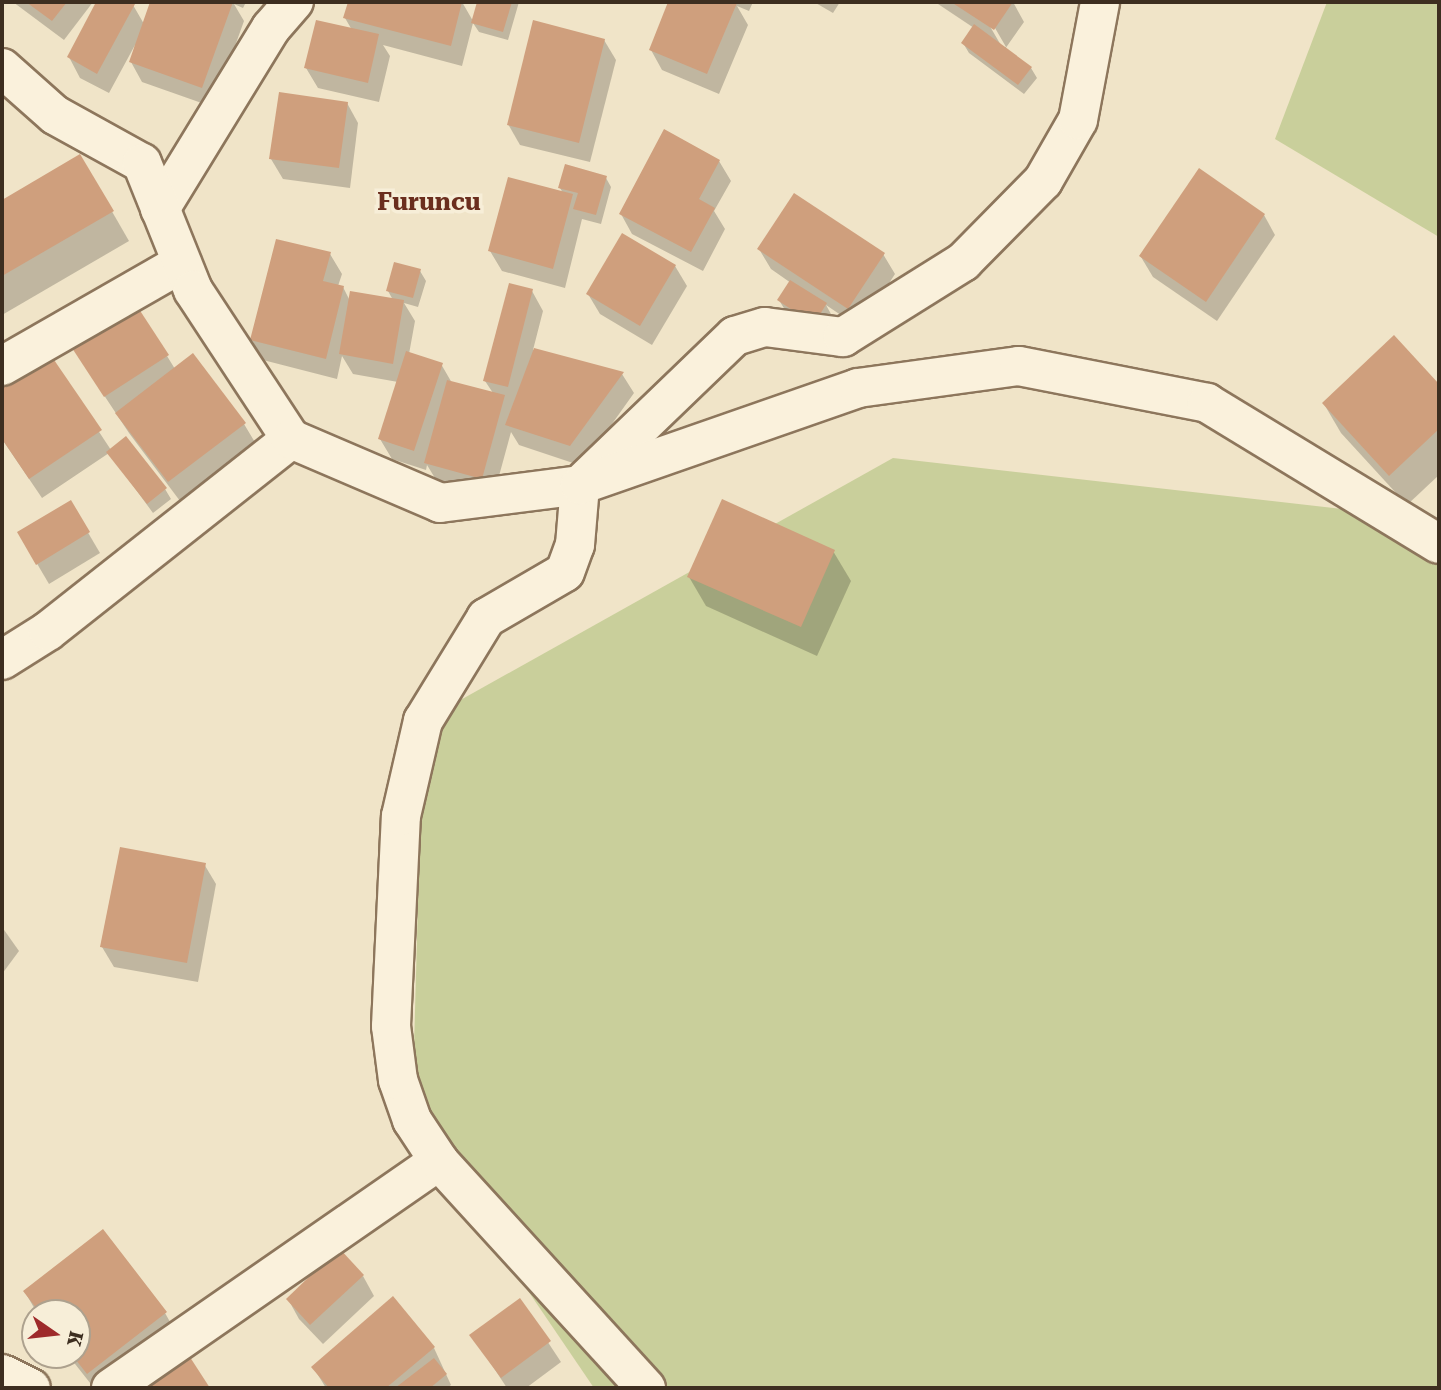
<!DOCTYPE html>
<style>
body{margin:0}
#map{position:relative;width:1441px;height:1390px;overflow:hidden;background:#f0e4c8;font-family:"Roboto Serif",serif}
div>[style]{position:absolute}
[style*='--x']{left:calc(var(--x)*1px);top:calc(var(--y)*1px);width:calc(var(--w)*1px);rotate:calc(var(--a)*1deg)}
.green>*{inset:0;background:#c9cf9b}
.shadow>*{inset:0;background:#0003}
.building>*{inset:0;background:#cf9f7d}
.roads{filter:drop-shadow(2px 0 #8d765c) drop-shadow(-2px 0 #8d765c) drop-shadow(0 2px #8d765c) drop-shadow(0 -2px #8d765c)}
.minor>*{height:38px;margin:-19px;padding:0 19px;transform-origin:19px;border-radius:19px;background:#faf1dc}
.tertiary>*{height:38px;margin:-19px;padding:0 19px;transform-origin:19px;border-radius:19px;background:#faf1dc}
span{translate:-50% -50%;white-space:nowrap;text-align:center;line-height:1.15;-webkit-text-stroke:7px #f7eed8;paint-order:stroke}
.quarter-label{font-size:24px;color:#6b2e1e;font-weight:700}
.frame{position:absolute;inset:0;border:4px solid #3d2e20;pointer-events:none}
.north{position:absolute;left:21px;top:1299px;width:70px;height:70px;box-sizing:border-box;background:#f7eed8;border:2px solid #ada18e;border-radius:50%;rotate:104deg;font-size:19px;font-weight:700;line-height:28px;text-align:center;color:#3d2e20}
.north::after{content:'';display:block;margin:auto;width:24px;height:32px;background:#9e2a2b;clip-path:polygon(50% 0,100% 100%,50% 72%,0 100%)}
</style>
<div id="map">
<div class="green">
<i style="clip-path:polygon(1327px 2px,1439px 2px,1439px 237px,1275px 139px)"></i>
<i style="clip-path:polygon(893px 458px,1439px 520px,1439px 1388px,594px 1388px,412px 1120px,423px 721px)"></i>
</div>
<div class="shadow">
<i style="clip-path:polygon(13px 2px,93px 2px,64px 40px)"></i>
<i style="clip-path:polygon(98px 2px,128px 2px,133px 5px,144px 24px,152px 2px,246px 2px,243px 8px,234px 4px,244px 21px,213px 107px,142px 82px,131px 62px,135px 45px,109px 93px,80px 78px,69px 57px)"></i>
<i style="clip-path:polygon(350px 2px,462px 2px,473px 21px,479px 2px,519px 2px,508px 40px,479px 32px,473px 23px,462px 66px,383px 45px,390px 56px,379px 102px,318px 88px,306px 68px,352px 30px,345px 18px)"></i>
<i style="clip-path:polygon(670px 2px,753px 2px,749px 11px,737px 6px,748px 25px,719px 94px,662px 70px,651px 50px)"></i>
<i style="clip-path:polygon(814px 2px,840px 2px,833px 13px)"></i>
<i style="clip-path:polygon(evenodd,935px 2px,1013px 2px,1024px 22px,1005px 49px,1031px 68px,1037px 78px,1024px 94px,969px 53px,963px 43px,974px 28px,935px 2px,991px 21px,1006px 47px,1002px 47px,988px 23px,991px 21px)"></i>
<i style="clip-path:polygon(604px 40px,616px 60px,590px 162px,520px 145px,508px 124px)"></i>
<i style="clip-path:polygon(347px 103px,358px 123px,350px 188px,283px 179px,271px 159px)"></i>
<i style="clip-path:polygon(80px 156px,129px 241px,2px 315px,2px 202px)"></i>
<i style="clip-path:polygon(719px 161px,731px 181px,714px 211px,725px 229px,703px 271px,632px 234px,621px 214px)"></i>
<i style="clip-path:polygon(606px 178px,611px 187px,601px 224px,582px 219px,565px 288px,502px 271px,490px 251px,563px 193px,560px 188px)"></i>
<i style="clip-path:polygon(1264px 215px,1275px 235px,1217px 321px,1153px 277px,1141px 257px)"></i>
<i style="clip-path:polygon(759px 249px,883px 254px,895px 274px,860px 328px,826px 305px,831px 314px,820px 332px,785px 310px,779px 300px,791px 283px,771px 269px)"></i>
<i style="clip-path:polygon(330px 254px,342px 274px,338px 286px,343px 287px,350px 301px,393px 300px,388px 291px,420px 271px,426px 281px,418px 307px,404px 303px,415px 321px,409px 354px,441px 364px,452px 383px,493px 393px,485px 381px,532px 291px,543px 311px,533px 350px,622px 374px,634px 393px,582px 466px,519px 445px,511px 432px,493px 498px,438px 483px,427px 465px,426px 470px,392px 459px,380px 439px,398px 382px,353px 374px,342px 356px,337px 379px,263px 360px,252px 340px)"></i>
<i style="clip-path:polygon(675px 266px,687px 286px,652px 345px,600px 314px,588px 294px)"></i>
<i style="clip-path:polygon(1394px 338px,1439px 387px,1439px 475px,1407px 505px,1341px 433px,1324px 404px)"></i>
<i style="clip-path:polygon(49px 356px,111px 450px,126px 439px,165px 489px,171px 499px,153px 513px,109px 453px,42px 498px,2px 439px,2px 389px)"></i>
<i style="clip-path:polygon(167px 356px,175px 369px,244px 424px,256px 444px,180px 501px,129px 433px,86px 368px)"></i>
<i style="clip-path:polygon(70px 502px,100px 553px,49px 584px,19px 533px)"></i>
<i style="clip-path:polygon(833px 551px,851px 581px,817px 656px,706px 606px,689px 577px)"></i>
<i style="clip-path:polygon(204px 864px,216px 884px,198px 982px,114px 967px,102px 947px)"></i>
<i style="clip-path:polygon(2px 927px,19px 951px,2px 974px)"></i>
<i style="clip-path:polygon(103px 1232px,165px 1313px,182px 1343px,94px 1388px,68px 1355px,77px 1355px,77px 1313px,37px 1313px,25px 1292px)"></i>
<i style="clip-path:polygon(363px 1276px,374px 1296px,323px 1344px,299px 1319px,288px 1299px)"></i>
<i style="clip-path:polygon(520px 1300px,561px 1362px,526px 1388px,507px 1388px,472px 1335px)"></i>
<i style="clip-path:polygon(434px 1348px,451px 1385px,447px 1388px,326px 1388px,313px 1367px)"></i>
</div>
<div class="building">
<i style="clip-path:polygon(26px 2px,67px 2px,52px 21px)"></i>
<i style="clip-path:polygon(96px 2px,135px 4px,97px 74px,67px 57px)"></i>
<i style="clip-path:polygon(150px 2px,233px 2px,202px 88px,129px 62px)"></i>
<i style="clip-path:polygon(348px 2px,462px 2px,451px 46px,343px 18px)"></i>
<i style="clip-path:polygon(477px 2px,512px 2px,503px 32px,471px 23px)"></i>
<i style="clip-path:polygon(668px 2px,737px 3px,707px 74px,649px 50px)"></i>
<i style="clip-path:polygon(951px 2px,1013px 2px,994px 30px)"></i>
<i style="clip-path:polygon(316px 20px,379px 34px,368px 83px,304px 68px)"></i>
<i style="clip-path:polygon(533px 20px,605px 39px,579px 143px,507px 125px)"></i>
<i style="clip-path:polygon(974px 24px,1032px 67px,1018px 85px,961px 43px)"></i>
<i style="clip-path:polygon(279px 92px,348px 102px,339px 168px,269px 159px)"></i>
<i style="clip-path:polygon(664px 129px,720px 160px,699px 199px,715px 208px,691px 252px,619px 214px)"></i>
<i style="clip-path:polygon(80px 154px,114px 211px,2px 276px,2px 200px)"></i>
<i style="clip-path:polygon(565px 164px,607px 176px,596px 215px,573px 209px,578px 193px,558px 188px)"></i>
<i style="clip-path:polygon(1199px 168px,1265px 214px,1206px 302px,1139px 256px)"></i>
<i style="clip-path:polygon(508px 177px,573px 194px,553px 269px,488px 251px)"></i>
<i style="clip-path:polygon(794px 193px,885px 253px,848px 309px,757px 249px)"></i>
<i style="clip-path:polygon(622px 233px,676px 265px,640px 326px,586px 294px)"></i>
<i style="clip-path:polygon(276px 239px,331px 252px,323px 281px,344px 286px,326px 359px,250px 340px)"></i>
<i style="clip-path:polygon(394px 262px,421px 269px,413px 298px,386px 291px)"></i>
<i style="clip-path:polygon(790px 280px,827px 303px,814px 324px,777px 300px)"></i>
<i style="clip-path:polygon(509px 283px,533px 289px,508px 387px,483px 381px)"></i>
<i style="clip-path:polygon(350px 291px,404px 300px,393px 364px,339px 354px)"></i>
<i style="clip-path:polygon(137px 306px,169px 355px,104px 397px,72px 348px)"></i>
<i style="clip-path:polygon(1394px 335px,1439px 384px,1439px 429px,1389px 476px,1322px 403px)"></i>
<i style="clip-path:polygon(534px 348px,624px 372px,570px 446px,505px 425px)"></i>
<i style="clip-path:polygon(406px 351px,443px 363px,414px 451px,378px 439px)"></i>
<i style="clip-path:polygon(193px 353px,246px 423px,168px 482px,115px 413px)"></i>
<i style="clip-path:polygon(50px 354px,102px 430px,29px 479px,2px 439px,2px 386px)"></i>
<i style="clip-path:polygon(447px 380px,505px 395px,482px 479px,424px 463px)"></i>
<i style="clip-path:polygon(126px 436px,167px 488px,147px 504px,106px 452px)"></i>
<i style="clip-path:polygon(722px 499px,835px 550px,801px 627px,687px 577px)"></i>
<i style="clip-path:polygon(71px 500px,90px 532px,36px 565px,17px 532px)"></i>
<i style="clip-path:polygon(120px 847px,206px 863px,187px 963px,100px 947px)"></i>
<i style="clip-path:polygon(103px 1229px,167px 1312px,87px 1374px,72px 1355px,77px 1355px,77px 1313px,40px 1313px,23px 1291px)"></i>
<i style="clip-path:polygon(339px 1248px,364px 1275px,310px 1325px,286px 1299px)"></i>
<i style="clip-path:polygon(393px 1296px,435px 1347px,386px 1388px,329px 1388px,311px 1367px)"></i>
<i style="clip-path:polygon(520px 1298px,551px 1341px,501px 1378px,469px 1335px)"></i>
<i style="clip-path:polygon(186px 1351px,210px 1388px,129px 1388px)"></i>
<i style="clip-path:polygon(434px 1358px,447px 1374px,430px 1388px,395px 1388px)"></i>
</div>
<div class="roads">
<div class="minor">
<i style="--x:160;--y:209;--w:212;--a:-58.5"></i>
<i style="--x:271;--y:28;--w:35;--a:-49"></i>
<i style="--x:2;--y:366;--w:207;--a:-29.8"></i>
<i style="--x:2;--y:660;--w:54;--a:-32.2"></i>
<i style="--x:48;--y:631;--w:310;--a:-38.3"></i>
<i style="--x:2;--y:1374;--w:32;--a:26"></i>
<i style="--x:111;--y:1388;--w:399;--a:-34.7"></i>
<i style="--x:646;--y:1388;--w:307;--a:-132.4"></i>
<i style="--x:439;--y:1161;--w:49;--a:-123.4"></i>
<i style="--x:412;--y:1120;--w:42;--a:-109.3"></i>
<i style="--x:398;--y:1080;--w:54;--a:-97.4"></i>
<i style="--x:391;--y:1026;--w:210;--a:-87.3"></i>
<i style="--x:401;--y:816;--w:98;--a:-77"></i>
<i style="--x:423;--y:721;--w:121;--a:-58.5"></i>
<i style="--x:486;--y:618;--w:91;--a:-30.2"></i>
<i style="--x:565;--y:572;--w:29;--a:-70"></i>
<i style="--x:575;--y:545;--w:60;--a:-85.2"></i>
<i style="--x:580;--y:485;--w:215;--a:-43.9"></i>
<i style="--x:735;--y:336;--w:31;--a:-17"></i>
<i style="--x:765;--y:327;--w:79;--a:7.3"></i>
<i style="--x:843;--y:337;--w:142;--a:-32"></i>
<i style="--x:963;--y:262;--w:114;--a:-45.4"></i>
<i style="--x:1043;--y:181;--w:70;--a:-60.2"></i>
<i style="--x:1078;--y:120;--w:120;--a:-79.4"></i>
</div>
<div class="tertiary">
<i style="--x:2;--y:68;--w:71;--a:41.6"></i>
<i style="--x:55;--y:115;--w:99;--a:28.9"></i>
<i style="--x:142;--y:163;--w:137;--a:68.1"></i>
<i style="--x:193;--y:290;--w:178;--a:56.7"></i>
<i style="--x:291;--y:439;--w:162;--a:23.2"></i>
<i style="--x:440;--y:503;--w:141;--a:-7.3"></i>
<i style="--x:580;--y:485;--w:294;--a:-19.2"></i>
<i style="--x:858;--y:388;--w:162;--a:-7.8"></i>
<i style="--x:1019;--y:366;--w:192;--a:11.1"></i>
<i style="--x:1207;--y:403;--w:271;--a:31.3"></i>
</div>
</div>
<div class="quarter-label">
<span style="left:429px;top:203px">Furuncu</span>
</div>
<div class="frame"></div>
<div class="north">K</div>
</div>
